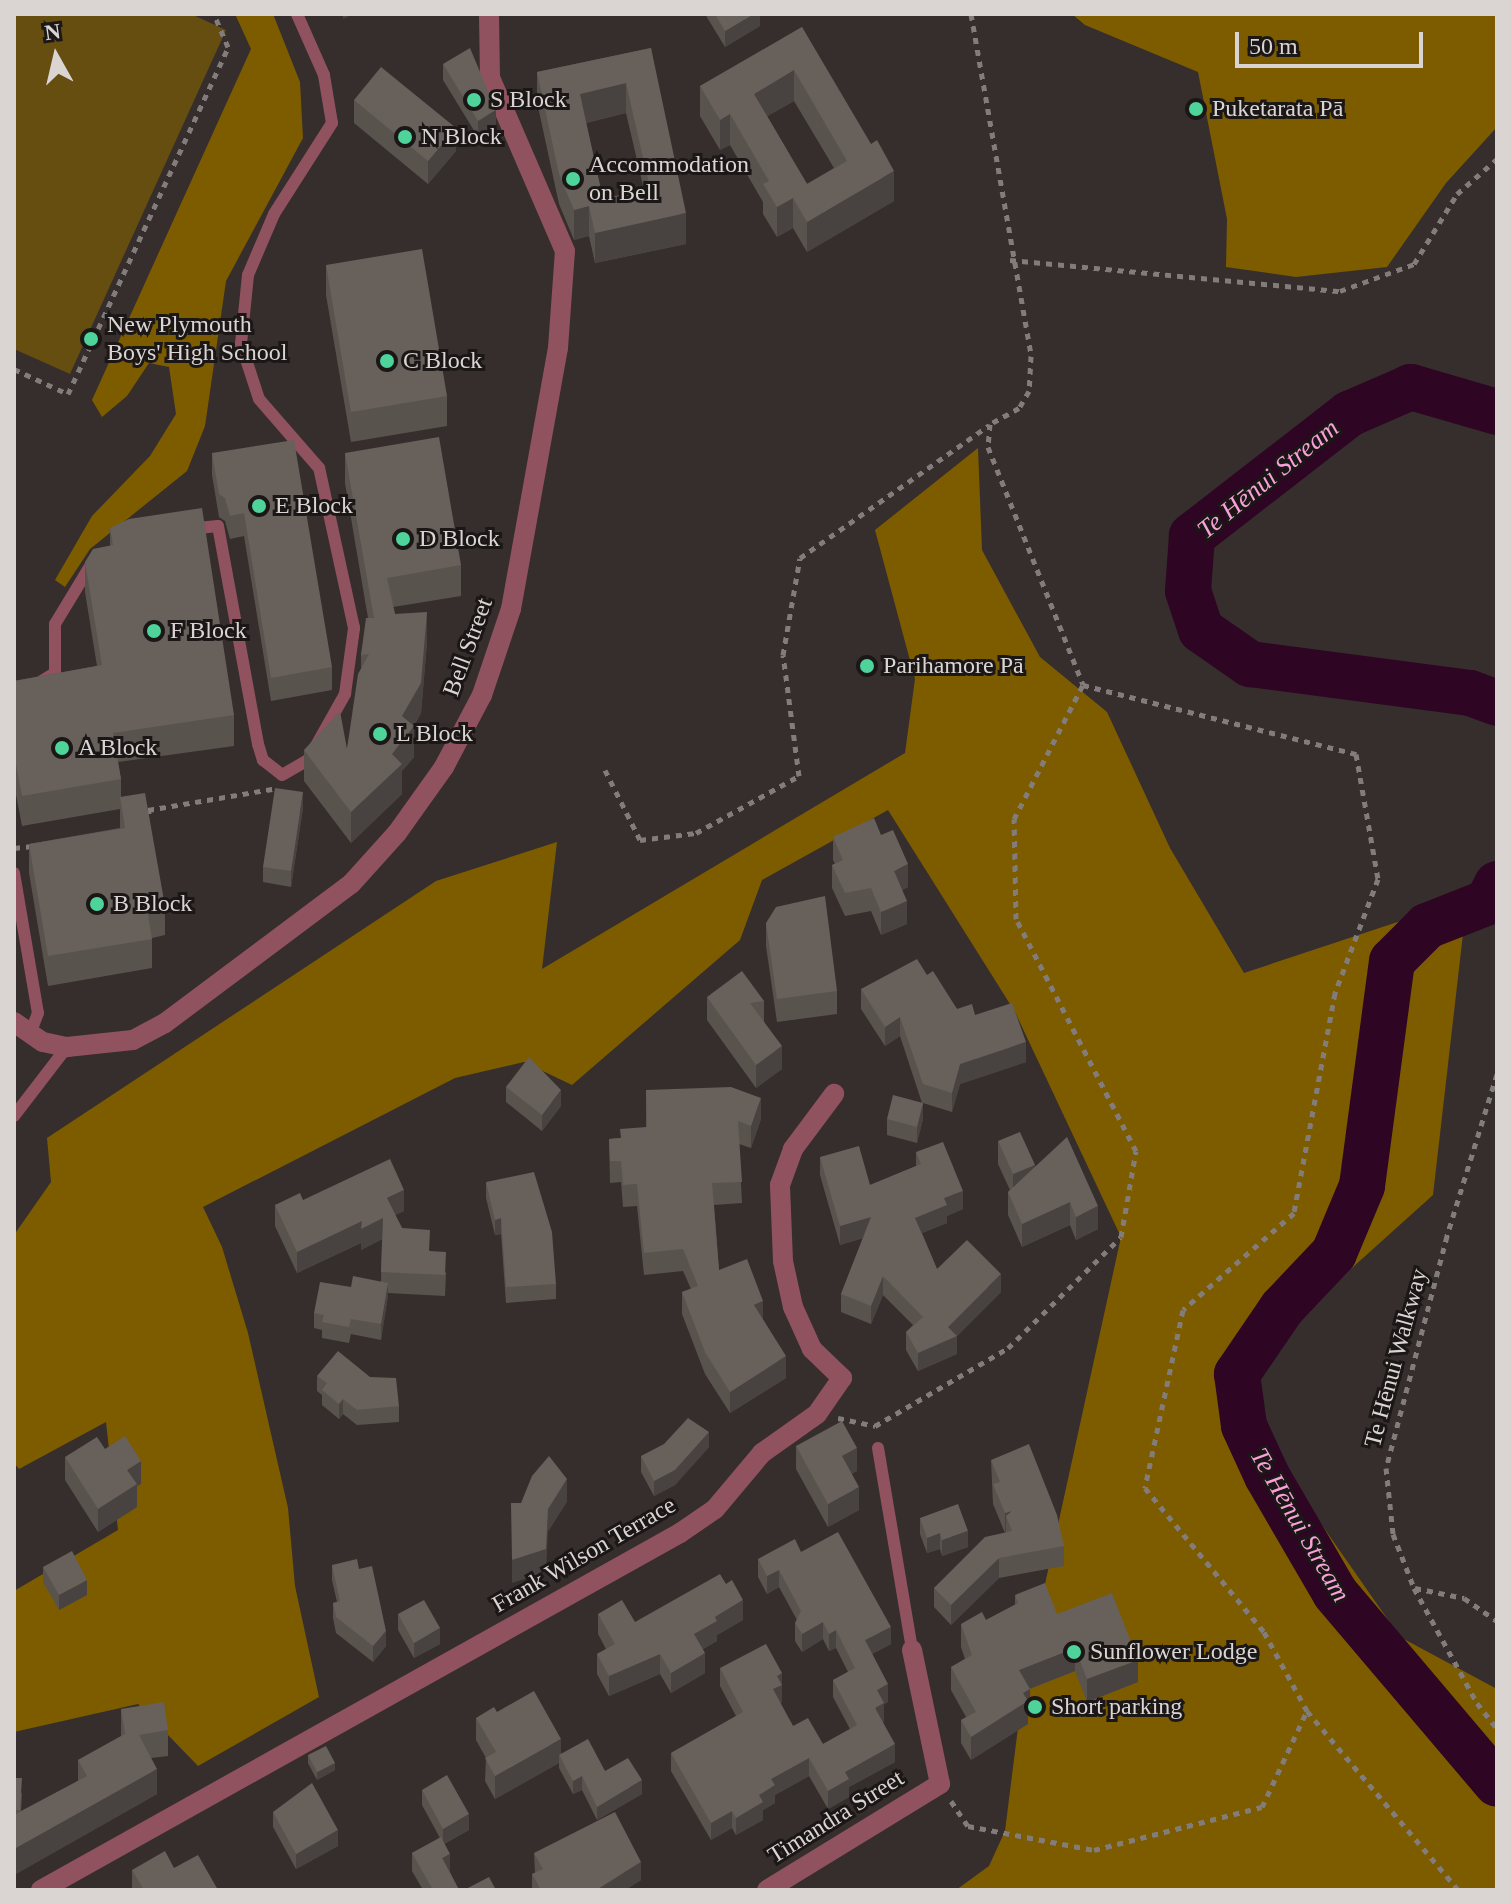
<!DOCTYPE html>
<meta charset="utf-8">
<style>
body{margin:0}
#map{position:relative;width:1511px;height:1904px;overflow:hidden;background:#362e2c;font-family:Georgia,serif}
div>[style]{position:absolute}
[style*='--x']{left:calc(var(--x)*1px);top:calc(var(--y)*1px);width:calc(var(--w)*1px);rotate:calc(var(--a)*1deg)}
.green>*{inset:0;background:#664d10}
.forest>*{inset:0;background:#7d5c00}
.river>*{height:46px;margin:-23px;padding:0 23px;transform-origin:23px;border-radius:23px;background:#2e0522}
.path>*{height:5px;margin-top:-2.5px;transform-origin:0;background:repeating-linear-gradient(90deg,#827c7a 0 6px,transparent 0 12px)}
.lane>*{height:12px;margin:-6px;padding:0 6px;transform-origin:6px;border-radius:6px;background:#91525f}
.street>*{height:20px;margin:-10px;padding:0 10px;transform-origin:10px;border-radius:10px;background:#91525f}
.wall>*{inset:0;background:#59534e}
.shaded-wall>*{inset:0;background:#484340}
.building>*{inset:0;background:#67605b}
.dots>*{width:22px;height:22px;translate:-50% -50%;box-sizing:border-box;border:4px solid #1b1717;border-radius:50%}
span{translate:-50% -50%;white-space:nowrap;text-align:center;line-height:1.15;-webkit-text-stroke:6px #1b1717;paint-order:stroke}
.poi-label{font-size:24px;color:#dad5d3}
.left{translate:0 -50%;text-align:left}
.street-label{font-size:24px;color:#dad5d3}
.water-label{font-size:26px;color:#f9a0d9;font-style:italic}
.frame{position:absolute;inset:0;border:16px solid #dad5d3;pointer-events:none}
.north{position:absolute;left:16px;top:16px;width:80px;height:80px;-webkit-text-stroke:6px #1b1717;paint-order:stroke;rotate:352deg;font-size:22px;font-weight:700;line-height:32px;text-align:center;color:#dad5d3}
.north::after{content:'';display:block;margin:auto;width:28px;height:36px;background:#dad5d3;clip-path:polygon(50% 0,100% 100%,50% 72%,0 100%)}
.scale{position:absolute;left:1235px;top:32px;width:188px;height:36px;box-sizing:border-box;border:4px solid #dad5d3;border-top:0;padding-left:10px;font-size:24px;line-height:28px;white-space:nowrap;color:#dad5d3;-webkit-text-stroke:6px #1b1717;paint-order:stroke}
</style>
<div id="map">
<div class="green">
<i style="clip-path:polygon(14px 14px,191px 14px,226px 30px,70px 374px,14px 349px)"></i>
</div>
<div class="forest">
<i style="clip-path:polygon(235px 14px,273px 14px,300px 82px,303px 138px,226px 281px,205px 426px,187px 471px,90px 549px,65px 587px,55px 580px,92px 516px,150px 456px,176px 414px,169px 367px,149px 363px,127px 396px,102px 417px,92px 400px,251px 49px)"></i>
<i style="clip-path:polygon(1072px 14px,1497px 14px,1497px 127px,1446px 183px,1387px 267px,1296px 277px,1226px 267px,1227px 219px,1198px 72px,1085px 25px)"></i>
<i style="clip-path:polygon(978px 448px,982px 550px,1040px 657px,1107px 712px,1170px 848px,1244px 973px,1467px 899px,1433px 1195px,1272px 1340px,1255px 1380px,1273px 1455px,1400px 1637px,1497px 1689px,1497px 1890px,956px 1890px,989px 1866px,1005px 1831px,1024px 1680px,1121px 1237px,1015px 1012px,888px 810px,762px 880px,740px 940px,572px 1085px,524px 1062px,455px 1078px,203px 1207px,222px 1247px,248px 1333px,288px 1508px,295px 1586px,319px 1697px,198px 1766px,138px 1704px,14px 1732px,14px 1591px,118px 1530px,106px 1422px,19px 1469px,14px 1463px,14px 1235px,51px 1182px,47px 1138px,436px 881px,557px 842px,542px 969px,905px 753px,915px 679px,875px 530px)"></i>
</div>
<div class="river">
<i style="--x:1497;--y:412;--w:90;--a:-163.8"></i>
<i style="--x:1411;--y:387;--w:68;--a:156.5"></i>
<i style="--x:1349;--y:414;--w:199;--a:142.2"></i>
<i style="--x:1192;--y:536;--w:55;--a:94.2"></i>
<i style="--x:1188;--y:591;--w:41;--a:71.6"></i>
<i style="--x:1201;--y:630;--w:60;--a:34.8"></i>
<i style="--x:1250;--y:664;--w:222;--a:7.5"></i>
<i style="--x:1470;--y:693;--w:29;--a:20"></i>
<i style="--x:1497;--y:884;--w:20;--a:117"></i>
<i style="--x:1488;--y:902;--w:66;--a:158.5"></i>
<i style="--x:1427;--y:926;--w:49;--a:135"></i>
<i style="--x:1392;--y:961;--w:227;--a:97.6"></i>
<i style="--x:1362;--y:1186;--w:73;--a:112.7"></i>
<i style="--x:1334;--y:1253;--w:76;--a:133.4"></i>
<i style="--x:1282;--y:1308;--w:80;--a:124.3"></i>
<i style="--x:1237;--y:1374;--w:52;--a:82.3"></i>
<i style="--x:1244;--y:1426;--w:55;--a:65.3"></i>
<i style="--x:1267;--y:1476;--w:135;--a:59.8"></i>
<i style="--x:1335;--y:1593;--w:250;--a:49.7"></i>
</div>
<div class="path">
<i style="--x:971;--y:14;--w:347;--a:80"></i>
<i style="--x:1031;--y:356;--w:35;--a:93"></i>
<i style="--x:1029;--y:391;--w:20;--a:120"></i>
<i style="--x:1019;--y:408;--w:33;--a:151"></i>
<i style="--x:990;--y:424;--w:23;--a:95"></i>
<i style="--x:988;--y:447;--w:256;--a:68.2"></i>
<i style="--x:1083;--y:685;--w:282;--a:14.2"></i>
<i style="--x:1356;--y:754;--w:127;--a:80"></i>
<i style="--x:1378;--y:879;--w:122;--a:110.7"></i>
<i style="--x:1335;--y:993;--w:224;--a:100.6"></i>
<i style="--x:1294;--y:1213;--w:147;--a:138.9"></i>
<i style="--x:1183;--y:1310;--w:182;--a:102.1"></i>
<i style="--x:1145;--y:1488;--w:187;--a:50.4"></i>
<i style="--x:1264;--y:1632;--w:90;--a:61.4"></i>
<i style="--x:1307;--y:1711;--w:234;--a:49.8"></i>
<i style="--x:1010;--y:260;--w:331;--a:5.4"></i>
<i style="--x:1340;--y:291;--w:79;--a:-20"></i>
<i style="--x:1414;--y:264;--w:82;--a:-58.4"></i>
<i style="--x:1457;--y:194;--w:53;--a:-41.2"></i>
<i style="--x:14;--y:369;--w:60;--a:24.8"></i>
<i style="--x:68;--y:394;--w:382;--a:-65.2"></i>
<i style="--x:228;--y:47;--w:36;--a:-113"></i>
<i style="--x:605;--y:770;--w:78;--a:63.4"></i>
<i style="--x:640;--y:840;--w:56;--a:-7.1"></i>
<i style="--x:696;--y:833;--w:118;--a:-29"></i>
<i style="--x:799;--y:776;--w:122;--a:-97.5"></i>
<i style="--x:783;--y:655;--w:98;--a:-80.1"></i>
<i style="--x:800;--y:558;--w:231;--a:-35.1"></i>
<i style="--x:149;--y:814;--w:4;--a:-104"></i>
<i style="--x:148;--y:810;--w:126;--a:-9.6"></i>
<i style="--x:14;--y:848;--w:19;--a:-6"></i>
<i style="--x:1497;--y:1074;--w:170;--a:107.2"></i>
<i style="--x:1447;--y:1236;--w:240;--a:104.7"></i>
<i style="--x:1386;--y:1468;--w:66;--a:83.9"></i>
<i style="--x:1393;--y:1534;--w:58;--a:68.7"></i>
<i style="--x:1414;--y:1588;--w:131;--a:61.3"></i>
<i style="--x:1477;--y:1703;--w:33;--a:52"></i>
<i style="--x:838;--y:1418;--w:38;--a:12"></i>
<i style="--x:875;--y:1426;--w:154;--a:-30.4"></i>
<i style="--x:1008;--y:1348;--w:158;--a:-44.5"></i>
<i style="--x:1121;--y:1237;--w:87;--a:-80.1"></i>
<i style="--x:1136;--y:1151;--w:261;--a:-117.3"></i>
<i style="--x:1016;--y:919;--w:100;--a:-91.1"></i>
<i style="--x:1014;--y:819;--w:151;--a:-62.8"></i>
<i style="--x:1415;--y:1588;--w:50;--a:11.5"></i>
<i style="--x:1464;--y:1598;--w:40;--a:34.9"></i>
<i style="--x:951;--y:1801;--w:30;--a:56"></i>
<i style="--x:968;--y:1826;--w:128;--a:10.8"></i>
<i style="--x:1094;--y:1850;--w:173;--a:-14.4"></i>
<i style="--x:1262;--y:1807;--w:106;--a:-64.9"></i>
</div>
<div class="lane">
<i style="--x:189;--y:529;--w:29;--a:-6"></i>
<i style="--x:218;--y:526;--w:222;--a:79.6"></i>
<i style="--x:258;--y:744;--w:17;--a:73"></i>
<i style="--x:263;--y:760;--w:24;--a:38"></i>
<i style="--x:282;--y:775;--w:30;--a:-30"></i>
<i style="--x:308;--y:760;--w:76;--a:-60.7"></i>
<i style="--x:345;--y:694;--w:67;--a:-82.2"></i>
<i style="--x:354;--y:628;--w:164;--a:-102.3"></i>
<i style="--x:319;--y:468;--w:91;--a:-131"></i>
<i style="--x:259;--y:399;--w:58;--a:-108.1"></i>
<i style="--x:241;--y:344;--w:69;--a:-84.2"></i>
<i style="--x:248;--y:275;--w:66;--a:-66.9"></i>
<i style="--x:274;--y:214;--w:108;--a:-57.5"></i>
<i style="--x:332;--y:123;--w:49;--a:-99.5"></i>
<i style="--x:324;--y:75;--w:67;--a:-113.9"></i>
<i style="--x:14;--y:698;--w:48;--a:-31.4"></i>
<i style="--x:55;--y:673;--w:49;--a:-90"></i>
<i style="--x:55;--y:624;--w:71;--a:-58.8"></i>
<i style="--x:14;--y:873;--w:142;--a:80.3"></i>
<i style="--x:38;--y:1013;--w:22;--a:111"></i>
<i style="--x:14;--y:1116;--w:87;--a:-52.5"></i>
<i style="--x:878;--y:1448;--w:205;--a:80.4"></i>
</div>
<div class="street">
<i style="--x:14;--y:1022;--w:35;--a:35"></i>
<i style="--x:43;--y:1042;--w:25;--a:12"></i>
<i style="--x:67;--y:1047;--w:66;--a:-6.1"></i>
<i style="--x:133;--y:1040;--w:36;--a:-28"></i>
<i style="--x:165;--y:1023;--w:232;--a:-36.8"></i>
<i style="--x:351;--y:884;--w:69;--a:-48"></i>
<i style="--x:397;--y:833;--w:81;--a:-54.5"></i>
<i style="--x:444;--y:767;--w:81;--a:-62.2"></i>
<i style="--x:482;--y:695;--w:91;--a:-71.4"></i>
<i style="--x:511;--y:609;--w:265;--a:-79.8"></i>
<i style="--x:558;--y:348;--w:97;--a:-85.9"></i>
<i style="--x:565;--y:251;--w:189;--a:-113.4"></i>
<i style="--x:490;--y:78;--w:64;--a:-90.9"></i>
<i style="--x:41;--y:1890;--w:732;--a:-29.19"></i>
<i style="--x:680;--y:1533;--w:42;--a:-34.4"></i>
<i style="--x:715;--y:1509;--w:73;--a:-50"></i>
<i style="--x:762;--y:1453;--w:67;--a:-35.3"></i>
<i style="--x:817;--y:1414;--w:44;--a:-55.2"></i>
<i style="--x:842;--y:1378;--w:42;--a:-136"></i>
<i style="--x:812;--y:1349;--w:46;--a:-114.3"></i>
<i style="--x:793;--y:1307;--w:47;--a:-102.3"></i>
<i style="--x:783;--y:1261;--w:76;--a:-92.3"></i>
<i style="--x:780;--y:1185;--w:38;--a:-70"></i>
<i style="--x:793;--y:1149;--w:69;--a:-53.3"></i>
<i style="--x:767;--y:1890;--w:203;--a:-31.5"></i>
<i style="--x:940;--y:1784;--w:137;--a:-101.8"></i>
</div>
<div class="wall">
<i style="clip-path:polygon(705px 14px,760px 14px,760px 26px,725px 47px)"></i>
<i style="clip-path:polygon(evenodd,802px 27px,894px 201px,807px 252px,793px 228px,777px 237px,763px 214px,763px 202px,730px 145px,720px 150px,700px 116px,700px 86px,802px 27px,794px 101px,834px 168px,807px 184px,767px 116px,794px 101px)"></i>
<i style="clip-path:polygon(evenodd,651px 48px,686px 244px,595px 263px,589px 236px,574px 240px,559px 204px,537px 102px,537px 72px,651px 48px,626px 113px,644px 190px,603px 199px,586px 123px,626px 113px)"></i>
<i style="clip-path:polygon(443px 64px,496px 126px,478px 137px,443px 80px)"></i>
<i style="clip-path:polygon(354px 100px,456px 151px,428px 184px,354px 123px)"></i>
<i style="clip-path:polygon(326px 265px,447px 396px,447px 426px,351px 442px,326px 295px)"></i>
<i style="clip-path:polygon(212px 453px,332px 667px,332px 690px,271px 701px,244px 536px,230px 539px,225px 521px,219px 517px,212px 475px)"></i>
<i style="clip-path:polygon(345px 453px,461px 565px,461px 596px,393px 607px,395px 614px,427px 642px,421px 713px,414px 726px,414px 757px,402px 771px,402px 794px,351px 843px,304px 781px,304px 750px,347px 749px,361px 669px,361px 655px,368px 618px,345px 483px)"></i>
<i style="clip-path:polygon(110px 528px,234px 715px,234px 746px,118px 762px,121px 779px,121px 797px,165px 906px,165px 935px,152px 938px,152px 968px,48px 986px,29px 873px,29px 844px,120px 828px,120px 809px,22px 826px,14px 784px,14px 681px,97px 666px,85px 592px,85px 562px,110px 546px)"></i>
<i style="clip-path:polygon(303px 808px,291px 887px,263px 882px,263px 867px)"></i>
<i style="clip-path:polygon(881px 835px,908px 887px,902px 890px,907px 924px,881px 935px,871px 911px,845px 916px,832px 888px,832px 865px,835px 864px,833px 860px,833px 837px)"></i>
<i style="clip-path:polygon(766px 923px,837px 991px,837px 1014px,777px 1022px,766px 946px)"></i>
<i style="clip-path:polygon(927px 975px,957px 1009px,975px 1015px,1026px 1062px,960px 1084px,952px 1112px,923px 1103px,923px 1119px,917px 1143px,887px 1135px,887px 1119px,922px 1103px,900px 1036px,885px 1046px,861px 1009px,861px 989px)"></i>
<i style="clip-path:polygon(707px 997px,764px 1001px,764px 1021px,782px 1069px,756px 1088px,707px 1020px)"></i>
<i style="clip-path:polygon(506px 1087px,561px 1106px,542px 1131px,506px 1102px)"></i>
<i style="clip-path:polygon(646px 1090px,761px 1119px,751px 1148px,739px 1144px,742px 1203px,714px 1205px,719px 1270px,763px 1320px,786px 1378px,730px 1413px,705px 1374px,682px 1314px,682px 1292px,691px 1289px,683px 1271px,644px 1275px,637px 1206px,623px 1207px,621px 1182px,610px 1183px,609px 1139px,620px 1138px,646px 1127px)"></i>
<i style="clip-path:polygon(998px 1141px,1035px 1167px,1098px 1229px,1076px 1240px,1070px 1225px,1022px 1247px,1008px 1215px,1008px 1192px,1010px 1190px,998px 1164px)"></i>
<i style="clip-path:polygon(916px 1152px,963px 1209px,947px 1216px,947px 1223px,922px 1233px,937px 1269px,1001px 1292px,957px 1336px,957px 1354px,918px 1371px,906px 1350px,906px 1332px,913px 1325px,883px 1295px,871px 1324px,841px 1312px,841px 1294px,863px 1238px,840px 1245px,820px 1175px,820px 1157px,870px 1185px,916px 1166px)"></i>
<i style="clip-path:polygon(486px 1182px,556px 1284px,556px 1299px,506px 1303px,501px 1234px,495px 1235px,486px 1198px)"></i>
<i style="clip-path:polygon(303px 1200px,404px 1211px,395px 1215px,402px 1228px,430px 1251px,446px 1273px,445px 1296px,388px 1293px,381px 1340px,351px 1334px,349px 1343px,322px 1338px,322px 1330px,314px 1328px,314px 1313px,351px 1287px,381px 1282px,382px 1239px,361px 1250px,361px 1243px,297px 1273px,275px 1226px,275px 1205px)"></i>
<i style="clip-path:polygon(317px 1376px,399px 1406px,399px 1422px,357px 1425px,343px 1414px,339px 1419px,322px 1405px,322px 1395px,317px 1391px)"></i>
<i style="clip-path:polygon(796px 1446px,857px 1471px,851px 1474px,859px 1510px,828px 1527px,796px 1469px)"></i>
<i style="clip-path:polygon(709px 1447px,675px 1485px,654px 1496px,641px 1472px,641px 1456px)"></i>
<i style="clip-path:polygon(65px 1457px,141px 1484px,137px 1486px,137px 1507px,98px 1532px,65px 1480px)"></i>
<i style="clip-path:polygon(991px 1460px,1064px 1546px,1064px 1566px,999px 1578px,951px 1625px,934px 1607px,934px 1588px,1005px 1533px,993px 1504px)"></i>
<i style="clip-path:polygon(920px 1518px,968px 1547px,942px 1556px,940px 1549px,927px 1553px,920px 1534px)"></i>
<i style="clip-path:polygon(801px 1552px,891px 1644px,872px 1654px,888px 1702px,884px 1704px,884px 1721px,883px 1722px,895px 1762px,849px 1787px,849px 1797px,828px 1809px,809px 1776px,775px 1795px,775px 1803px,763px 1810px,763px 1820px,736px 1835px,732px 1828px,711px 1840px,671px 1771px,671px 1753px,736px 1716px,720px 1686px,720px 1668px,782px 1673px,782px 1702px,780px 1703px,793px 1726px,823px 1744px,850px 1729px,833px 1697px,833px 1680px,848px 1672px,836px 1648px,829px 1651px,823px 1639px,802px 1652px,795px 1641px,795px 1623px,797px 1620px,779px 1587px,767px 1594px,758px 1577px,758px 1559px)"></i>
<i style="clip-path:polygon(332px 1565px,359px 1569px,386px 1646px,373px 1662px,336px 1633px,333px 1618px,333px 1603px,337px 1602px,332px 1580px)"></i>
<i style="clip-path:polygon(43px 1567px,87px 1595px,59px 1610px,43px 1582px)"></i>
<i style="clip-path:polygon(1015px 1595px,1057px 1614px,1138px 1682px,1087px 1702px,1075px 1671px,1030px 1689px,1030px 1712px,1028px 1713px,1028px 1724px,971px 1760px,961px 1743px,961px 1720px,966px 1717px,951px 1690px,951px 1667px,965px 1659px,961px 1647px,961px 1624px,986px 1620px,1015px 1605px)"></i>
<i style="clip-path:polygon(398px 1614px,440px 1644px,414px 1658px,398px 1630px)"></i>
<i style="clip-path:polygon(598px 1614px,635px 1622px,743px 1620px,717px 1635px,717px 1641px,703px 1649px,705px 1673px,671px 1693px,660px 1674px,609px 1696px,597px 1674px,597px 1654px,606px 1649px,598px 1634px)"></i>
<i style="clip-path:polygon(121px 1709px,168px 1730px,168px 1756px,151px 1758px,157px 1794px,14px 1875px,14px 1778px,22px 1794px,21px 1811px,78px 1781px,78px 1760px,121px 1736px)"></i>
<i style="clip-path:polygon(497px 1712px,561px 1753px,605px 1771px,642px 1794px,597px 1820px,582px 1790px,573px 1794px,559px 1768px,559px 1763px,495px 1799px,485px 1781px,486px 1758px,476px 1740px,476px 1718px)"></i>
<i style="clip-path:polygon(308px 1755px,335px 1770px,317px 1780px,308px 1763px)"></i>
<i style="clip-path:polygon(422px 1790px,469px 1830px,444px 1844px,450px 1872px,459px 1890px,423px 1890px,412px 1871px,412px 1853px,440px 1838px,422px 1805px)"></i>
<i style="clip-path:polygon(273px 1812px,338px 1846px,296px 1869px,273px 1827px)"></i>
<i style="clip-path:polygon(534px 1853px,641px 1880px,625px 1890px,532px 1890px,532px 1874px,535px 1873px)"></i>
<i style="clip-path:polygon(174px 1868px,218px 1890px,133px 1890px,132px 1888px,132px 1870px)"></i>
</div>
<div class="shaded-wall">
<i style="clip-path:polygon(343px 14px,353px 14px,343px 19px)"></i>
<i style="clip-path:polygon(754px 14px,760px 14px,760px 26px,725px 47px,725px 31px)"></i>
<i style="clip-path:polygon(794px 70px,794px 101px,754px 124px,754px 94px)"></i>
<i style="clip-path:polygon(626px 83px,626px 113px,580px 124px,580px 94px)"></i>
<i style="clip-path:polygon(496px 110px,496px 126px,478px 137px,478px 121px)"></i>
<i style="clip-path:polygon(730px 114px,730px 145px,720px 150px,720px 120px)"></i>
<i style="clip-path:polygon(456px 128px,456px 151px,428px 184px,428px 161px)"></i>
<i style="clip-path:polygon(894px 171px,894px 201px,807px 252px,807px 222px)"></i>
<i style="clip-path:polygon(793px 198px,793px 228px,777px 237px,777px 207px)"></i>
<i style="clip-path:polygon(589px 206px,589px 236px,574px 240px,574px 210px)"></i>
<i style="clip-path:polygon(686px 213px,686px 244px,595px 263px,595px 233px)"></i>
<i style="clip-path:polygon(427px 612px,427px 642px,421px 713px,413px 728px,414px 726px,414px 757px,402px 771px,402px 794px,351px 843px,351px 812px,392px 754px)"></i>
<i style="clip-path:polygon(303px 792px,303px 808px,291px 887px,291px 871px)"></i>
<i style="clip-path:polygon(908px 864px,908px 887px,894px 894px,894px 871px)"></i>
<i style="clip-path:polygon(907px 901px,907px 924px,881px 935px,881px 912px)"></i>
<i style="clip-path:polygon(900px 1017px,900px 1036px,885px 1046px,885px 1027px)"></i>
<i style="clip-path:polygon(1026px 1042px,1026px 1062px,960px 1084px,952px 1112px,952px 1093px,960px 1064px)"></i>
<i style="clip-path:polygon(782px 1046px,782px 1069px,756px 1088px,756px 1065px)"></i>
<i style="clip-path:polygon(561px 1090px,561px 1106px,542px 1131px,542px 1115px)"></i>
<i style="clip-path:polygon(761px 1098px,761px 1119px,751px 1148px,751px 1126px)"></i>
<i style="clip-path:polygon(923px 1103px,923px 1119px,917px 1143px,917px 1127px)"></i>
<i style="clip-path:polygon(1035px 1165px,1035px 1188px,1013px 1196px,1013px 1174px)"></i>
<i style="clip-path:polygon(404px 1190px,404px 1211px,387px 1219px,387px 1198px)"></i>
<i style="clip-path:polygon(963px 1191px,963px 1209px,947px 1216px,947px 1223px,915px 1236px,915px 1218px,944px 1198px)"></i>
<i style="clip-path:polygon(1070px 1202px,1070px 1225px,1022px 1247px,1022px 1224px)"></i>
<i style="clip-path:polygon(1098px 1206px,1098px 1229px,1076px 1240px,1076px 1217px)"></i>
<i style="clip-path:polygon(871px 1217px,871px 1236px,840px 1245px,840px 1226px)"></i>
<i style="clip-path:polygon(383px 1218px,383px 1239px,361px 1250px,361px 1243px,297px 1273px,297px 1252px,362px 1221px)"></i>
<i style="clip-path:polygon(501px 1218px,501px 1234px,495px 1235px,495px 1220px)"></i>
<i style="clip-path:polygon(1001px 1274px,1001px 1292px,956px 1337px,957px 1336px,957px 1354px,918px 1371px,918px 1353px,948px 1327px)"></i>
<i style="clip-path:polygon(883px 1276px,883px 1295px,871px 1324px,871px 1306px)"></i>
<i style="clip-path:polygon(388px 1283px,388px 1298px,381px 1340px,381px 1324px)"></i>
<i style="clip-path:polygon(763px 1301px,763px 1323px,754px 1305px)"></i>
<i style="clip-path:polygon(786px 1356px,786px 1378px,730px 1413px,730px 1392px)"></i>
<i style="clip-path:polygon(343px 1399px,343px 1414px,339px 1419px,339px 1404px)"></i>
<i style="clip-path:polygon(709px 1432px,709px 1447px,675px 1485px,654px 1496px,654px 1481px)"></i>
<i style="clip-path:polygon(857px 1448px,857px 1471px,842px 1479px,842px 1456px)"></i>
<i style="clip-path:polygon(141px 1461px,141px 1484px,137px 1486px,137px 1507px,98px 1532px,98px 1509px,127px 1470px)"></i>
<i style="clip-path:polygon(567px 1479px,567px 1502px,548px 1532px,546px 1572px,512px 1583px,512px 1560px)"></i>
<i style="clip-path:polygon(859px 1487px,859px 1510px,828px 1527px,828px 1504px)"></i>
<i style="clip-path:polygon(1012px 1511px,1006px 1516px,1006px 1533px,1005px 1533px,1005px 1513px)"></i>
<i style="clip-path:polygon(968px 1531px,968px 1547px,942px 1556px,942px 1540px)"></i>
<i style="clip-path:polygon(940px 1533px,940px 1549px,927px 1553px,927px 1538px)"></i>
<i style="clip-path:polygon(999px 1558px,999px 1578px,951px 1625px,951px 1605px)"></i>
<i style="clip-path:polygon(779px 1570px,779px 1587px,767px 1594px,767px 1576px)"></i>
<i style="clip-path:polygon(87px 1580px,87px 1595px,59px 1610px,59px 1595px)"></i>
<i style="clip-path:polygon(743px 1600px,743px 1620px,717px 1635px,717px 1641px,694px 1654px,694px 1634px,715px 1617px)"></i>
<i style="clip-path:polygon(823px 1622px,823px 1639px,802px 1652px,802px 1634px)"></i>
<i style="clip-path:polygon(891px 1627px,891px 1644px,865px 1657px,865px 1640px)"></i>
<i style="clip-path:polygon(440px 1628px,440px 1644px,414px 1658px,414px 1643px)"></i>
<i style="clip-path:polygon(836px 1630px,836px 1648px,829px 1651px,829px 1634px)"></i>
<i style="clip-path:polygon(386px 1631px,386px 1646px,373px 1662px,373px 1646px)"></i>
<i style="clip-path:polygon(1075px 1648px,1075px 1671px,1019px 1693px,1019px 1670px)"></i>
<i style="clip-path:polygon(705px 1653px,705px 1673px,671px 1693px,671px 1673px)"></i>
<i style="clip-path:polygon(660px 1654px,660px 1674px,609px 1696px,609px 1676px)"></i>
<i style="clip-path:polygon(1138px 1660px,1138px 1682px,1087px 1702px,1087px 1679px)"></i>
<i style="clip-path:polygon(782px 1673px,782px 1702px,773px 1707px,773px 1689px,777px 1676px)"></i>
<i style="clip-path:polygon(888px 1684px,888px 1702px,884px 1704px,884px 1721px,875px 1726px,877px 1690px)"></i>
<i style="clip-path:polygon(1030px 1689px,1030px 1712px,1028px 1713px,1028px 1724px,971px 1760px,971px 1737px,1023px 1693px)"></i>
<i style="clip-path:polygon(561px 1739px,561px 1759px,559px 1755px,559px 1763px,495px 1799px,495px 1776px)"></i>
<i style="clip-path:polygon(895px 1744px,895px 1762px,849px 1787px,849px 1797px,828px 1809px,828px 1791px,845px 1772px)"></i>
<i style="clip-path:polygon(809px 1758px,809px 1776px,775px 1795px,775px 1803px,763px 1810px,763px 1820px,736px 1835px,736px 1818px,759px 1795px,771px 1779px)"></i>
<i style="clip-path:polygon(335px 1763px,335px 1770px,317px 1780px,317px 1772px)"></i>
<i style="clip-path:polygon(157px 1769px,157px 1794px,14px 1875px,14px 1849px)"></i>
<i style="clip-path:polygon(582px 1776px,582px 1790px,573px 1794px,573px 1781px)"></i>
<i style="clip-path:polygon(642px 1780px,642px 1794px,597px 1820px,597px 1807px)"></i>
<i style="clip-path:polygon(732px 1811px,732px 1828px,711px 1840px,711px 1823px)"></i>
<i style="clip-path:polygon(469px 1814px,469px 1830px,443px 1844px,443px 1829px)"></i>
<i style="clip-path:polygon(338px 1830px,338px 1846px,296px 1869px,296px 1854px)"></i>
<i style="clip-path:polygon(450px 1854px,450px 1872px,442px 1858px)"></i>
<i style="clip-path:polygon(641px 1862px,641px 1880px,625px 1890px,596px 1890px)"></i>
</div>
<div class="building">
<i style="clip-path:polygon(715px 14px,754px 14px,725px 31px)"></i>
<i style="clip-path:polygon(evenodd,802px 27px,871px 144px,877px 140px,894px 171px,807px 222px,793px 198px,777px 207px,763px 184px,769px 181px,730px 114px,720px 120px,700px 86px,802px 27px,794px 70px,847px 161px,807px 184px,754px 94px,794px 70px)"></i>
<i style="clip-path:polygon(470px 48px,496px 110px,478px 121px,443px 64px)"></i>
<i style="clip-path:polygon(evenodd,651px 48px,686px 213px,595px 233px,589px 206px,574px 210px,559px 174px,537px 72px,651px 48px,626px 83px,650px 188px,603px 199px,580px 94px,626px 83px)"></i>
<i style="clip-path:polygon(381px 67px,456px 128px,428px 161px,354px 100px)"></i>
<i style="clip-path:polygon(422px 249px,447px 396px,351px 412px,326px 265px)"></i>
<i style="clip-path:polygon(439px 437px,461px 565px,387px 578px,395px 614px,427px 612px,421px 683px,402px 716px,414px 726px,392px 754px,402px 764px,351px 812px,304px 750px,340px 711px,347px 749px,358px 674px,369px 654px,361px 655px,366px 618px,374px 618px,345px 453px)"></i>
<i style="clip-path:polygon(294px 440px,332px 667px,271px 678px,244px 513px,230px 516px,225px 498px,219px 494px,212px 453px)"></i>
<i style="clip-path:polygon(202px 508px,234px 715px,113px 733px,121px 779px,22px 796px,14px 754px,14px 681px,102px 665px,85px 562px,93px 549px,113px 545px,110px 528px,129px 519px)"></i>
<i style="clip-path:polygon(275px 788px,303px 792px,291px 871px,263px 867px)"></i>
<i style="clip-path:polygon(145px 793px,165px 906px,147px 909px,152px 939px,48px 956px,29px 844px,125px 828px,120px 797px)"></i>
<i style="clip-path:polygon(874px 818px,881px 835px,893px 830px,908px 864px,894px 871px,907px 901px,881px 912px,871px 888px,845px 893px,832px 865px,843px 860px,833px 837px)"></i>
<i style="clip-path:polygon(825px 896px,837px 991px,777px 999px,766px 923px,776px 907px)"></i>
<i style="clip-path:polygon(917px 959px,927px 975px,933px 971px,957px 1009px,972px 1004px,975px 1015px,1012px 1003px,1026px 1042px,960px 1064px,952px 1093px,923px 1084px,900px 1017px,885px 1027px,861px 989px)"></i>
<i style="clip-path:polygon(742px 971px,764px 1001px,750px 1003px,782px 1046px,756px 1065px,707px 997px)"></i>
<i style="clip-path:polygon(529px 1057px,561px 1090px,542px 1115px,506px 1087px)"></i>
<i style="clip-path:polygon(731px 1087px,761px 1098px,751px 1126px,738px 1121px,742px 1182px,712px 1183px,719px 1270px,747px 1259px,763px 1301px,754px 1305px,786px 1356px,730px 1392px,705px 1352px,682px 1292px,698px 1286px,683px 1249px,644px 1253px,637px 1184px,623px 1185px,621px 1161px,610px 1161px,609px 1139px,621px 1138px,620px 1129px,647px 1127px,646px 1090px)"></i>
<i style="clip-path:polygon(893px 1095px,923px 1103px,917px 1127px,887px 1119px)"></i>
<i style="clip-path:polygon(1020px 1132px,1035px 1165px,1013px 1174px,998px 1141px)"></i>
<i style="clip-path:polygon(1067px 1137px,1098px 1206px,1076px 1217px,1070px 1202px,1022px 1224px,1008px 1192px)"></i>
<i style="clip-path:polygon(943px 1142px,963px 1191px,944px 1198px,947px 1205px,915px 1218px,937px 1269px,967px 1240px,1001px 1274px,948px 1327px,957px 1336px,918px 1353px,906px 1332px,923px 1317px,883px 1276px,871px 1306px,841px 1294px,871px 1217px,840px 1226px,820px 1157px,859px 1146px,870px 1185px,921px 1164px,916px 1152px)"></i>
<i style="clip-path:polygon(390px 1159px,404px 1190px,387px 1198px,402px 1228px,430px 1230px,429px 1251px,446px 1252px,445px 1275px,381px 1272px,383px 1218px,361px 1229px,362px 1221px,297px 1252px,275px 1205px,300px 1193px,303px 1200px)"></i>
<i style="clip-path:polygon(534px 1172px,552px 1232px,556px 1284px,506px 1287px,501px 1218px,495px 1220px,486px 1182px)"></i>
<i style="clip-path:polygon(353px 1276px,388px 1283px,381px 1324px,351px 1319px,349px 1327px,322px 1322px,324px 1315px,314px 1313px,320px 1282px,351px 1287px)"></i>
<i style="clip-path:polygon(338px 1351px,370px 1377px,396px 1378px,399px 1406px,357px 1410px,343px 1399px,339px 1404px,322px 1390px,327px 1383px,317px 1376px)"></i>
<i style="clip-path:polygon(688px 1418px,709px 1432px,675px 1470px,654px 1481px,641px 1456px,664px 1444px)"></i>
<i style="clip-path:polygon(842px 1421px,857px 1448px,842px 1456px,859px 1487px,828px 1504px,796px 1446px)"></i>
<i style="clip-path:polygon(125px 1436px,141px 1461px,127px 1470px,137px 1484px,98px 1509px,65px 1457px,97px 1437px,105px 1449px)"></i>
<i style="clip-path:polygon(1029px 1444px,1057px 1515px,1064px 1546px,999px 1558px,951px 1605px,934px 1588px,985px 1537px,1012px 1531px,1006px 1516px,1012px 1511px,1005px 1513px,993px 1484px,1000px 1482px,991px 1460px)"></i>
<i style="clip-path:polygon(549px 1456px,567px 1479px,548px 1509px,546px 1549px,512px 1560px,511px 1503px,521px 1503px,532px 1476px)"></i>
<i style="clip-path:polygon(958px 1504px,968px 1531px,942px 1540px,940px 1533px,927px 1538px,920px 1518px)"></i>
<i style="clip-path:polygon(838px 1532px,891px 1627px,865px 1640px,888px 1684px,877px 1690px,884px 1703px,875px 1708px,895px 1744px,845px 1772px,849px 1779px,828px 1791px,809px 1758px,771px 1779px,775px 1785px,759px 1795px,763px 1802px,736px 1818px,732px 1811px,711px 1823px,671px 1753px,743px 1712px,720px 1668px,766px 1644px,782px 1673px,777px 1676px,782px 1685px,773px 1689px,793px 1726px,808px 1718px,823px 1744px,857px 1725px,833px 1680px,855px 1668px,836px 1630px,829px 1634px,823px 1622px,802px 1634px,795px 1623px,801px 1611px,779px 1570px,767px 1576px,758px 1559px,795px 1539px,801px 1552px)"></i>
<i style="clip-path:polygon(72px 1551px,87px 1580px,59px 1595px,43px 1567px)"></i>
<i style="clip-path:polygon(357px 1559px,359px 1569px,372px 1566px,386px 1631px,373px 1646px,336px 1617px,333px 1603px,340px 1601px,332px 1565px)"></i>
<i style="clip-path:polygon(720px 1574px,726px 1584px,732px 1580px,743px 1600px,715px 1617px,717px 1621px,694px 1634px,705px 1653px,671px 1673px,660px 1654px,609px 1676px,597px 1654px,615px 1644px,598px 1614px,622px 1600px,635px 1622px)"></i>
<i style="clip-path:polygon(1045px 1583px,1057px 1614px,1112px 1593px,1138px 1660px,1087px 1679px,1075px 1648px,1019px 1670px,1030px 1689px,1023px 1693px,1028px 1701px,971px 1737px,961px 1720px,976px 1712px,951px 1667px,972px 1655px,961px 1624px,982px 1612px,986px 1620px,1018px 1603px,1015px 1595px)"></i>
<i style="clip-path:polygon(424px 1600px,440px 1628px,414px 1643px,398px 1614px)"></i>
<i style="clip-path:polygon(534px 1691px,561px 1739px,495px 1776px,485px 1758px,496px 1752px,476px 1718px,494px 1707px,497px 1712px)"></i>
<i style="clip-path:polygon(164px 1702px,168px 1730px,139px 1735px,157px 1769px,14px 1849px,14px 1815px,87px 1776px,78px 1760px,125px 1734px,121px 1709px)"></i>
<i style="clip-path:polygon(588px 1739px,605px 1771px,628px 1758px,642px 1780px,597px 1807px,582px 1776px,573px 1781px,559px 1755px)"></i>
<i style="clip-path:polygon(326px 1746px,335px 1763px,317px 1772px,308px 1755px)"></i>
<i style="clip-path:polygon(447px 1775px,469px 1814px,443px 1829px,422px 1790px)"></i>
<i style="clip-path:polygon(14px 1778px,22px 1778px,20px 1810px,14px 1810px)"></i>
<i style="clip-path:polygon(312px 1783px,338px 1830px,296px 1854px,273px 1812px)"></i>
<i style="clip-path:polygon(615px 1812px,641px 1862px,596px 1890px,536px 1890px,540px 1888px,532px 1874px,543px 1869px,534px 1853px)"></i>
<i style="clip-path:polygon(441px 1837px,450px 1854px,442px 1858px,459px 1890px,433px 1890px,412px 1853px)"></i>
<i style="clip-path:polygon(165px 1851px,174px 1868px,198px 1855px,218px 1890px,144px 1890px,132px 1870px)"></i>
<i style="clip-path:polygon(489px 1877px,496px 1890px,464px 1890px)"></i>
</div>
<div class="dots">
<i style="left:474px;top:100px;background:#4ed39a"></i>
<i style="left:1196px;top:109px;background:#4ed39a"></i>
<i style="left:405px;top:137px;background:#4ed39a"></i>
<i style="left:573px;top:179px;background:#4ed39a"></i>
<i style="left:91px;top:339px;background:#4ed39a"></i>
<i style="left:387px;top:361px;background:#4ed39a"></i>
<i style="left:259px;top:506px;background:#4ed39a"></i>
<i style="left:403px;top:539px;background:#4ed39a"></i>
<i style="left:154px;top:631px;background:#4ed39a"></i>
<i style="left:867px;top:666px;background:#4ed39a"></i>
<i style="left:380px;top:734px;background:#4ed39a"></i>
<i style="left:62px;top:748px;background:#4ed39a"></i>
<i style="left:97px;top:904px;background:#4ed39a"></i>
<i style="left:1074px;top:1652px;background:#4ed39a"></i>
<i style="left:1035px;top:1707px;background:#4ed39a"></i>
</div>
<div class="poi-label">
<span class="left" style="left:490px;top:100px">S Block</span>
<span class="left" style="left:1212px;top:109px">Puketarata Pā</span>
<span class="left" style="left:421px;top:137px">N Block</span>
<span class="left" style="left:589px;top:179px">Accommodation<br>on Bell</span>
<span class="left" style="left:107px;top:339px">New Plymouth<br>Boys' High School</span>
<span class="left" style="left:403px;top:361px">C Block</span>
<span class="left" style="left:275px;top:506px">E Block</span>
<span class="left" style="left:419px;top:539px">D Block</span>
<span class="left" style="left:170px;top:631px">F Block</span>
<span class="left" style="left:883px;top:666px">Parihamore Pā</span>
<span class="left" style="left:396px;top:734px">L Block</span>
<span class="left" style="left:78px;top:748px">A Block</span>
<span class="left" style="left:113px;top:904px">B Block</span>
<span class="left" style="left:1090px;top:1652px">Sunflower Lodge</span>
<span class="left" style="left:1051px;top:1707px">Short parking</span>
</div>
<div class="street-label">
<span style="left:468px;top:647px;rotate:-70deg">Bell Street</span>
<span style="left:1396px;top:1358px;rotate:-75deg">Te Hēnui Walkway</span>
<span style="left:584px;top:1555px;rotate:-30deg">Frank Wilson Terrace</span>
<span style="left:836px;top:1817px;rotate:-32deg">Timandra Street</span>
</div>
<div class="water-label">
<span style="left:1268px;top:479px;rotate:-39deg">Te Hēnui Stream</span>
<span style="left:1300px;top:1525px;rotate:60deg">Te Hēnui Stream</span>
</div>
<div class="frame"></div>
<div class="north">N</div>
<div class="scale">50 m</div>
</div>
